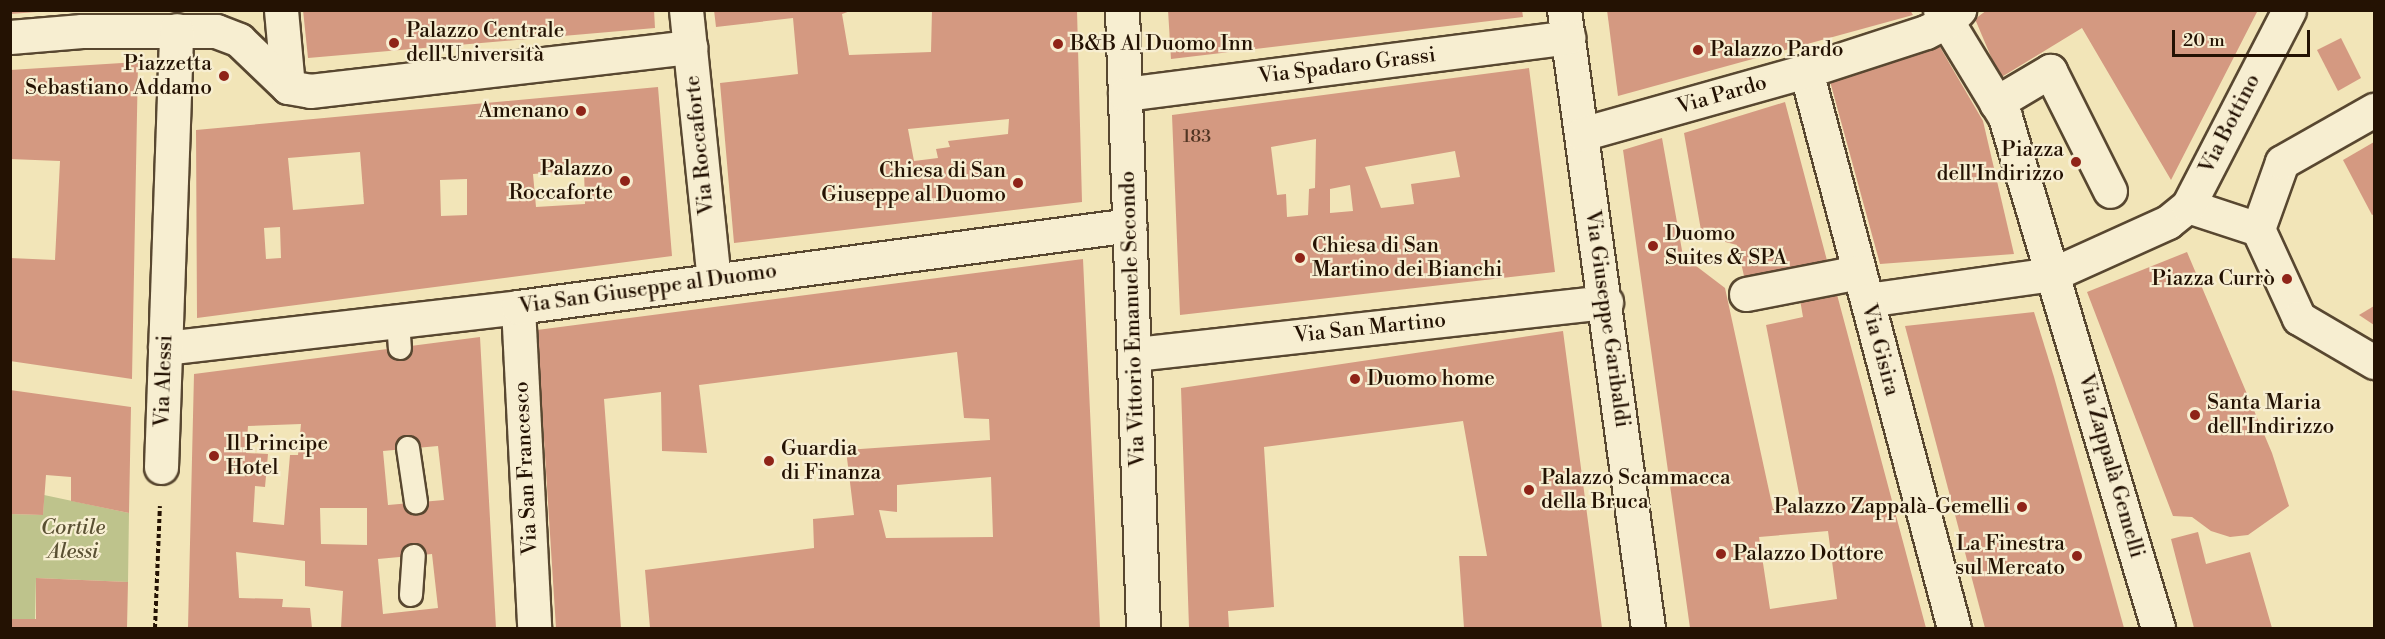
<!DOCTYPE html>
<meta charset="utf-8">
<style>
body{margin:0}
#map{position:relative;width:2385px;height:639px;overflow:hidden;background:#f2e5b8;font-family:"Libre Bodoni",serif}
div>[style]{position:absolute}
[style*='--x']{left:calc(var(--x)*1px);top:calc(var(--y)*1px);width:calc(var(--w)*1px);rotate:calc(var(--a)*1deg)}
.green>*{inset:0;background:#bec38c}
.building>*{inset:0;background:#d49981}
.path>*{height:4px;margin-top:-2px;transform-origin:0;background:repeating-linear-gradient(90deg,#241203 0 4.5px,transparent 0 7.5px)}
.roads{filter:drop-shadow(2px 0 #584730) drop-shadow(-2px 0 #584730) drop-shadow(0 2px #584730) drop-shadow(0 -2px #584730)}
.lane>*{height:22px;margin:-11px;padding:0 11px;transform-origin:11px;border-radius:11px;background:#f7eed1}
.street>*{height:33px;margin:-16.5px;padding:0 16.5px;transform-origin:16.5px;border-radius:16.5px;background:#f7eed1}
.dots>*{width:16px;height:16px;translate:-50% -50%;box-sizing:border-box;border:3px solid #f7eed1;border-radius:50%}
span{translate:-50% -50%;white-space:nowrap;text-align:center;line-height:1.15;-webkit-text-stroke:4.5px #f7eed1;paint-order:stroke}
.number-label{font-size:18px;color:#503422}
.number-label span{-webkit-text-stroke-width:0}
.poi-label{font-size:21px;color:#241203}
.left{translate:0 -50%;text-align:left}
.right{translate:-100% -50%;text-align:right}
.street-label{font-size:21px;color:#241203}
.park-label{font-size:21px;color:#5a5033;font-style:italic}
.frame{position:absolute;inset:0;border:12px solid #241203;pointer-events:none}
.scale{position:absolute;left:2172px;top:30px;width:138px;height:27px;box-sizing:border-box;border:3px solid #241203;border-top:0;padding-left:8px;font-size:18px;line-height:21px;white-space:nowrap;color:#241203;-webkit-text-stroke:4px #f7eed1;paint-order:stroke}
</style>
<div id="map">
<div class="green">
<i style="clip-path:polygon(44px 495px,129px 513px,128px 582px,36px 578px,35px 619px,11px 619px,11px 514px,43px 515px)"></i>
</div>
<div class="building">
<i style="clip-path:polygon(10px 10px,37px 10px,37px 12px,10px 14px)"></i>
<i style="clip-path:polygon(303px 10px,654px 10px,655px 28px,308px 58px)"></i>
<i style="clip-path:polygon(evenodd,714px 10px,853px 10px,842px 14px,849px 55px,931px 52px,932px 10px,1077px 10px,1082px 202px,734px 243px,720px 83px,798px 74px,793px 18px,716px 27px,714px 10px,1009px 119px,1008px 134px,948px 141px,950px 147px,936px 149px,938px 158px,914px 161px,908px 129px,1009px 119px)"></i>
<i style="clip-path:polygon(1168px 10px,1522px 10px,1523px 17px,1171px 59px)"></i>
<i style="clip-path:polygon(1607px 10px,1910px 10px,1913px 15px,1618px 96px)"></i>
<i style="clip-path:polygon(1987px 10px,2258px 10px,2171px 180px,2082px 28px,2000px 78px,1975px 19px)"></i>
<i style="clip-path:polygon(2341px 38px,2361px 78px,2338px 91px,2317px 50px)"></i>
<i style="clip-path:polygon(1937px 42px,1983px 121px,2014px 254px,1880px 264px,1828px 74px)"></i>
<i style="clip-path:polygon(138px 62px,132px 379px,10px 361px,10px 258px,55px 260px,60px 161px,10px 159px,10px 70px)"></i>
<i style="clip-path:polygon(evenodd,1529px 68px,1555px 272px,1180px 315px,1172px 115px,1529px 68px,1316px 139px,1315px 188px,1309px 189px,1308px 215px,1287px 217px,1286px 194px,1277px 195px,1271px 147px,1316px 139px,1529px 68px,1455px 151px,1460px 177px,1411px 184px,1414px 204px,1381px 208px,1365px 167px,1455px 151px,1529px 68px,1350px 185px,1353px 211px,1330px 213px,1330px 189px,1350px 185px)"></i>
<i style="clip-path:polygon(evenodd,658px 87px,672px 256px,197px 318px,196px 130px,658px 87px,360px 152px,364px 204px,293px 210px,288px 158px,360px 152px,658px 87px,584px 170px,585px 204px,536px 207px,533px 174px,584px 170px,658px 87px,467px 179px,467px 215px,441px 216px,440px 180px,467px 179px,658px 87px,280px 227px,281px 258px,266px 259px,264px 228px,280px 227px)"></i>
<i style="clip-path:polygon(1785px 102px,1829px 268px,1746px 285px,1737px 245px,1702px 236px,1684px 133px)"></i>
<i style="clip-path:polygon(evenodd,1662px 138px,1683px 256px,1725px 288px,1773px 509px,1801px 504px,1766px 325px,1803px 317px,1799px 294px,1835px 287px,1926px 628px,1690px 628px,1623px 150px,1662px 138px,1828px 531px,1837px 599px,1770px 609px,1759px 537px,1828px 531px)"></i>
<i style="clip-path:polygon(2374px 142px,2374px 214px,2372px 215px,2343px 160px)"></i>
<i style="clip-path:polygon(2187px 252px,2272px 453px,2289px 506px,2248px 535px,2230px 537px,2211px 531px,2192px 517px,2173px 516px,2087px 292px)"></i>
<i style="clip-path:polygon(evenodd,1083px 259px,1100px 628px,650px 628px,645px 570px,814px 548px,813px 519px,854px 515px,846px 450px,990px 440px,989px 419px,964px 418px,957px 352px,699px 385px,707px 453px,662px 451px,661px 392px,604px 399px,621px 628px,556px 628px,537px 330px,1083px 259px,991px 477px,993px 537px,886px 538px,879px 510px,897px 512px,897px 485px,991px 477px)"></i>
<i style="clip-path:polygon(2374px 306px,2374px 325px,2359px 315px)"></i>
<i style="clip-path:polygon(2034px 312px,2054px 377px,2124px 628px,1985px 628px,1905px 326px)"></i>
<i style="clip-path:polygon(1563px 331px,1602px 628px,1464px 628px,1459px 556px,1487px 556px,1463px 421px,1264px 447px,1274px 607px,1228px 611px,1229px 628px,1189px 628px,1181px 388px)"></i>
<i style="clip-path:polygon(evenodd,480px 337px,496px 628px,341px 628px,343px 591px,305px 586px,305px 561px,236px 552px,239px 598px,283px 599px,282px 607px,310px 608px,312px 628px,188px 628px,194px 374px,480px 337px,301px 424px,298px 455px,290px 455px,284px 525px,253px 522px,255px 486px,265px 487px,268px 454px,246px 453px,248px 426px,301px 424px,480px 337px,438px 446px,444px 500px,388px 505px,383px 451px,438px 446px,480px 337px,320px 508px,367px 508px,367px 545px,321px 544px,320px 508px,480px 337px,432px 554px,438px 608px,383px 614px,378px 559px,432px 554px)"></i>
<i style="clip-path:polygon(10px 390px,131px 407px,129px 513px,71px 501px,71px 477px,46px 475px,43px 515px,10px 514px)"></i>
<i style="clip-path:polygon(2198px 532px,2206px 564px,2250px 552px,2272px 628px,2194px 628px,2171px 539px)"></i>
<i style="clip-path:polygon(36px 578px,128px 582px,127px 628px,10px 628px,10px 619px,36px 619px)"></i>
</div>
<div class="path">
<i style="--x:155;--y:628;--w:122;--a:-87.7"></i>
</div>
<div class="roads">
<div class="lane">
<i style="--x:398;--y:321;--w:27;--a:86"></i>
<i style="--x:408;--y:448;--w:55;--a:81.6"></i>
<i style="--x:411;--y:595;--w:39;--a:-86"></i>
</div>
<div class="street">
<i style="--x:281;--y:10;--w:77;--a:84.8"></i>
<i style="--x:686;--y:10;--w:270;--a:84.1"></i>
<i style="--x:1122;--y:10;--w:618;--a:88.05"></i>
<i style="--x:1564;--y:10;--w:624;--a:82.26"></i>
<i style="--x:1940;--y:10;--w:125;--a:58.7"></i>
<i style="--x:2005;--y:117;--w:533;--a:73.33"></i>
<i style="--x:10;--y:37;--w:72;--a:-4.8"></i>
<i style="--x:82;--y:31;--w:134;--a:0"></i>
<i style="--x:216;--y:31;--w:25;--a:21"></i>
<i style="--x:239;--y:40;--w:68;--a:43.8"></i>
<i style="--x:288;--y:87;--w:22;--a:10"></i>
<i style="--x:310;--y:91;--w:383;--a:-6.6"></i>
<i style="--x:1806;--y:71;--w:576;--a:75.12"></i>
<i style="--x:1125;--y:94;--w:447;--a:-7.3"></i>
<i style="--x:1996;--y:103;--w:63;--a:-30.7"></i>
<i style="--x:2050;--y:71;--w:134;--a:63.4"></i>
<i style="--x:1582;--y:134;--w:233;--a:-15.7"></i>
<i style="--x:1806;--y:71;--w:126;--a:-18"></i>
<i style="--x:1926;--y:32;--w:25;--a:-27"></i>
<i style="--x:1948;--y:21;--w:16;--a:-45"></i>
<i style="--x:2188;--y:206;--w:74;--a:18.2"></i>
<i style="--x:2258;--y:229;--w:98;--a:65.3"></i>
<i style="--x:2299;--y:318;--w:87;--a:30.4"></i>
<i style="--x:2258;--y:229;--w:71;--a:-70.3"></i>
<i style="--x:2282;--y:162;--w:106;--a:-29.5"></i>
<i style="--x:1746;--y:294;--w:115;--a:-11"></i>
<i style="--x:1867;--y:300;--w:188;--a:-8"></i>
<i style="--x:2053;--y:274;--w:126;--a:-24.3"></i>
<i style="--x:2168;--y:222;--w:26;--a:-39"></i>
<i style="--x:2188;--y:206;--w:220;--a:-62.7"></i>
<i style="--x:518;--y:307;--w:321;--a:87.1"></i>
<i style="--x:165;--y:348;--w:355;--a:-6.6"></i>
<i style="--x:518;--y:307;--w:617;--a:-7.63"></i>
<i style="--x:1135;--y:354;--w:474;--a:-6.3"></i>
<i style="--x:161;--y:467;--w:437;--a:-88"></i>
</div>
</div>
<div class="dots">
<i style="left:394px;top:43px;background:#8f2418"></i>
<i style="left:1058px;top:44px;background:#8f2418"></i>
<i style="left:1698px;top:50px;background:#8f2418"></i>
<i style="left:224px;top:76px;background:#8f2418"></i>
<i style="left:581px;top:111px;background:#8f2418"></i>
<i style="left:2076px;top:162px;background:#8f2418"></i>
<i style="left:625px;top:181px;background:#8f2418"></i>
<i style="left:1018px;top:183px;background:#8f2418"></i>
<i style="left:1653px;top:246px;background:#8f2418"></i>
<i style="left:1300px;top:258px;background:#8f2418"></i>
<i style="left:2287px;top:279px;background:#8f2418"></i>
<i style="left:1355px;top:379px;background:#8f2418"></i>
<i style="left:2195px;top:415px;background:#8f2418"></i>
<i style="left:214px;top:456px;background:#8f2418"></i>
<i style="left:769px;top:461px;background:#8f2418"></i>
<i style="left:1529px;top:490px;background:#8f2418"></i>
<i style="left:2022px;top:507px;background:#8f2418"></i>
<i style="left:1721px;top:554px;background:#8f2418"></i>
<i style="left:2077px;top:556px;background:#8f2418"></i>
</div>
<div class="number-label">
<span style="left:1197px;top:137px">183</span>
</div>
<div class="poi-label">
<span class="left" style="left:406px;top:43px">Palazzo Centrale<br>dell'Università</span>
<span class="left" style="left:1070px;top:44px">B&amp;B Al Duomo Inn</span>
<span class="left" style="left:1710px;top:50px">Palazzo Pardo</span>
<span class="right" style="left:212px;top:76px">Piazzetta<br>Sebastiano Addamo</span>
<span class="right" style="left:569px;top:111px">Amenano</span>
<span class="right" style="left:2064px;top:162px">Piazza<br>dell'Indirizzo</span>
<span class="right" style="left:613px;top:181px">Palazzo<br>Roccaforte</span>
<span class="right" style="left:1006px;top:183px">Chiesa di San<br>Giuseppe al Duomo</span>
<span class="left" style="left:1665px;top:246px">Duomo<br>Suites &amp; SPA</span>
<span class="left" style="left:1312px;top:258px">Chiesa di San<br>Martino dei Bianchi</span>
<span class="right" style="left:2275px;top:279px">Piazza Currò</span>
<span class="left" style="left:1367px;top:379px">Duomo home</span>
<span class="left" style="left:2207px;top:415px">Santa Maria<br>dell'Indirizzo</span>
<span class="left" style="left:226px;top:456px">Il Principe<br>Hotel</span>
<span class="left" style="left:781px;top:461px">Guardia<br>di Finanza</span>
<span class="left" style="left:1541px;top:490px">Palazzo Scammacca<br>della Bruca</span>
<span class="right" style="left:2010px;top:507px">Palazzo Zappalà-Gemelli</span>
<span class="right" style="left:2065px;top:556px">La Finestra<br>sul Mercato</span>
<span class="left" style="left:1733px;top:554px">Palazzo Dottore</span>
</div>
<div class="street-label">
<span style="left:1347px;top:66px;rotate:-7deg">Via Spadaro Grassi</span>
<span style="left:1722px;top:95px;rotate:-16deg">Via Pardo</span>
<span style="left:2230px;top:124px;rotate:-63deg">Via Bottino</span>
<span style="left:700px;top:145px;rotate:-96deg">Via Roccaforte</span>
<span style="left:648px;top:289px;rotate:-8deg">Via San Giuseppe al Duomo</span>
<span style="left:1133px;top:319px;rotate:-92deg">Via Vittorio Emanuele Secondo</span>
<span style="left:1607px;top:319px;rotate:82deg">Via Giuseppe Garibaldi</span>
<span style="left:1370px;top:328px;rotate:-6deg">Via San Martino</span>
<span style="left:1880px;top:350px;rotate:75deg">Via Gisira</span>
<span style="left:164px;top:381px;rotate:-88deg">Via Alessi</span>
<span style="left:2111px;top:466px;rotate:74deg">Via Zappalà Gemelli</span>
<span style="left:526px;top:468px;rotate:-93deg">Via San Francesco</span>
</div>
<div class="park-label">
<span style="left:73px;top:540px">Cortile<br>Alessi</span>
</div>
<div class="frame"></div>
<div class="scale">20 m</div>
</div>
